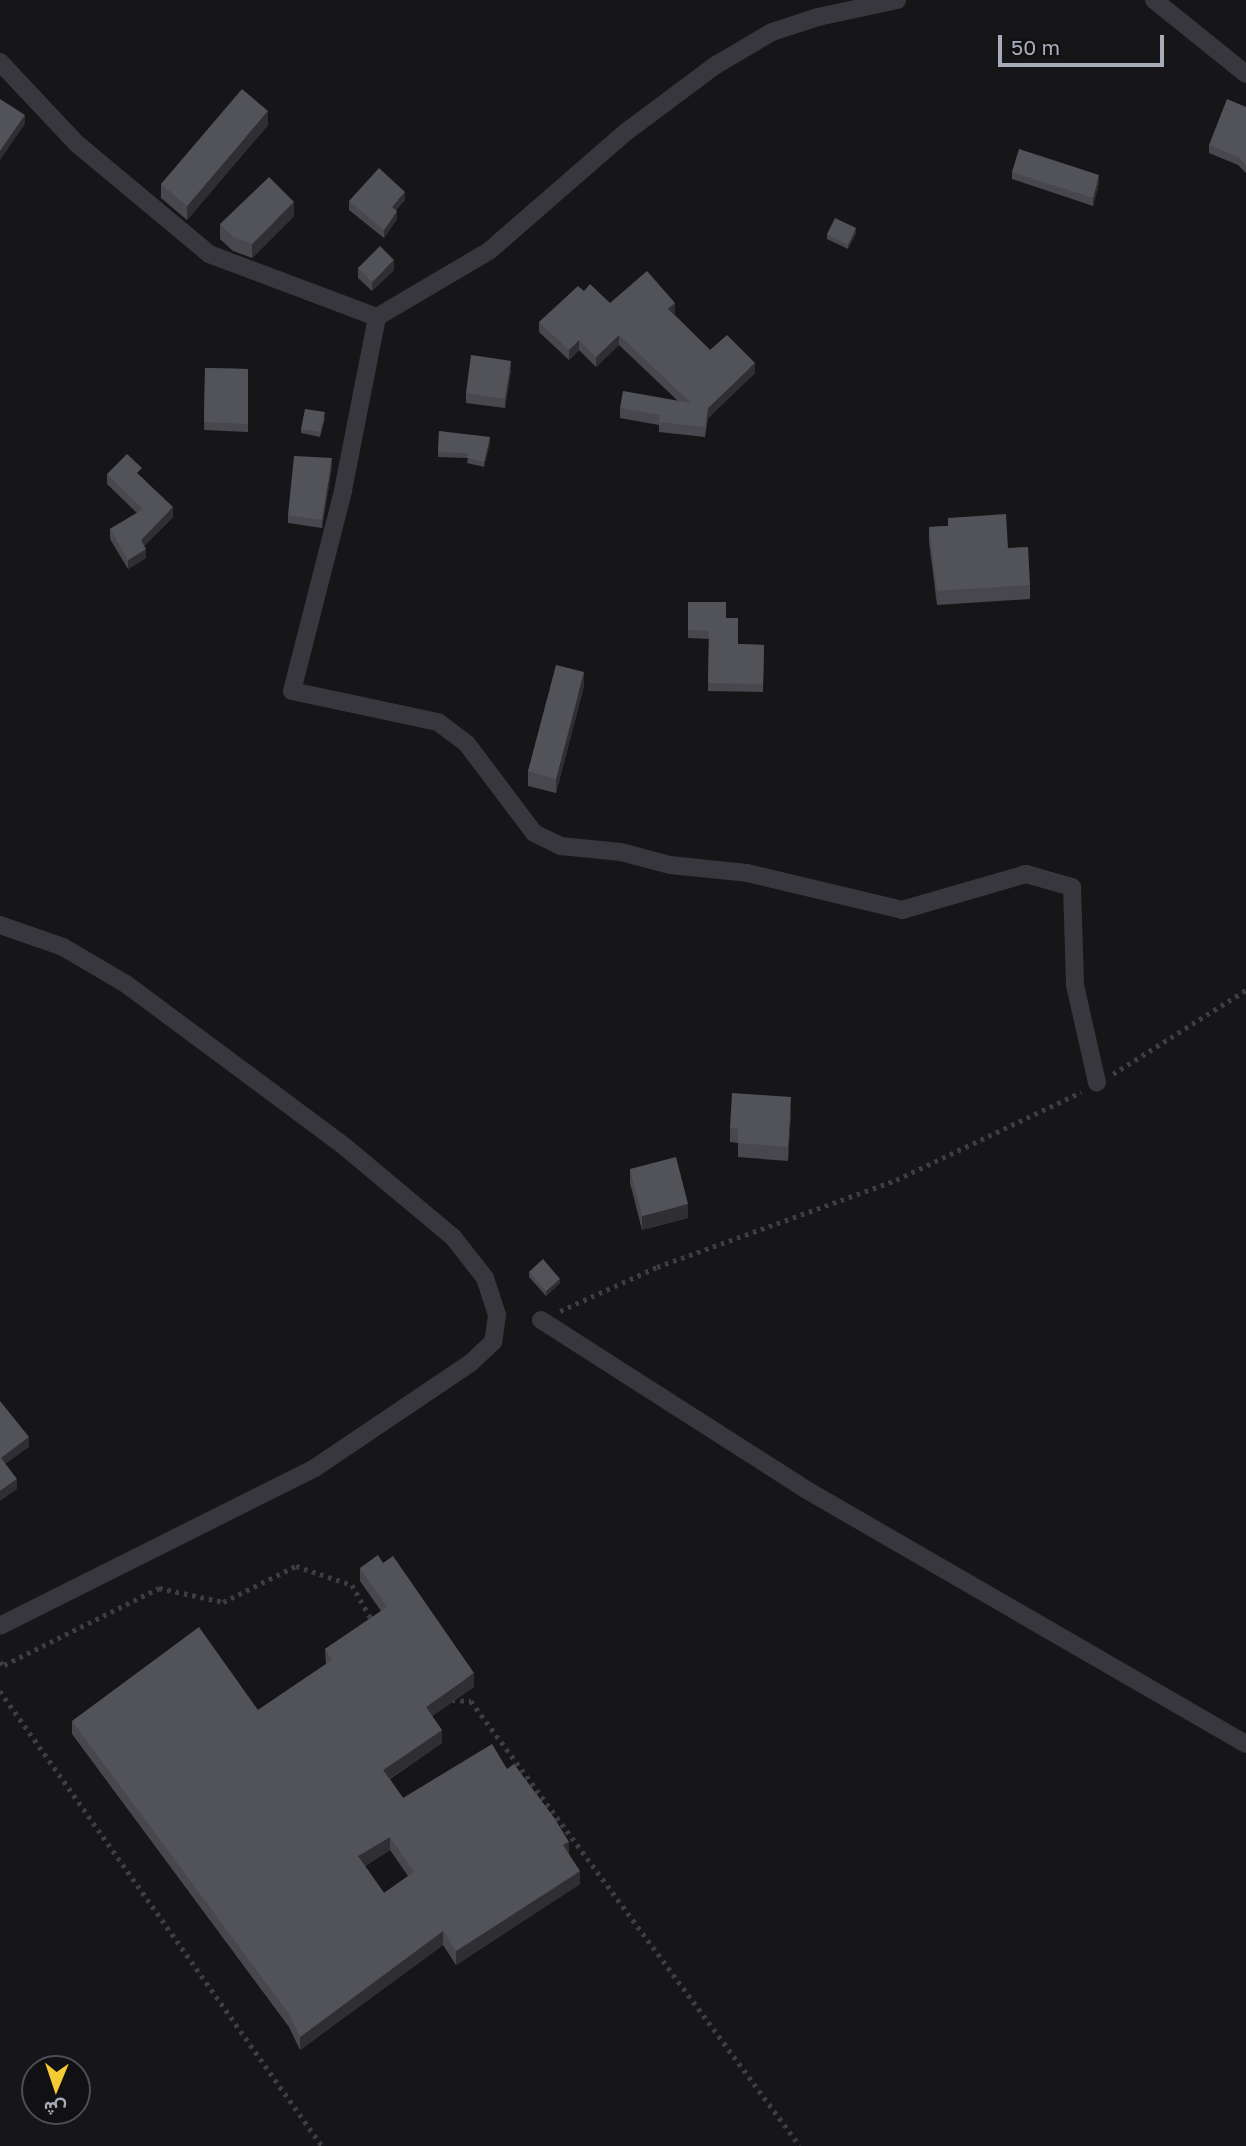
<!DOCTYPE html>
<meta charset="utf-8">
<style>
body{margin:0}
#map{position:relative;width:1246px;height:2146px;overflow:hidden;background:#161618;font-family:"Golos Text",Vazirmatn,sans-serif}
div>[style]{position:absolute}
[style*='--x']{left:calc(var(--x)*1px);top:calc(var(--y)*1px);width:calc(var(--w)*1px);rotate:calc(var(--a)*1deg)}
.path>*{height:4.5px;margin-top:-2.25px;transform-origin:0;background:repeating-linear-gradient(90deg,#3d3e44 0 3.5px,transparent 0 8.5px)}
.street>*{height:18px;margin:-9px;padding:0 9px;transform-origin:9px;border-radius:9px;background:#37373d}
.wall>*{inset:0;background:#47474d}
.shaded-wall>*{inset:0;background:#2f2f33}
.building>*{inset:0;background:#525259}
span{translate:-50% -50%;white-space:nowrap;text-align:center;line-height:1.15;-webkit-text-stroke:5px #111113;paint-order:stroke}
.north{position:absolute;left:21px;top:2055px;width:70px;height:70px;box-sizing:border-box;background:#111113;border:2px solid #4d4f55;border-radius:50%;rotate:182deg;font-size:19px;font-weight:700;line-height:28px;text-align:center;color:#a8abb8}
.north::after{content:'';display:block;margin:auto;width:24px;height:32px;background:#f4cb32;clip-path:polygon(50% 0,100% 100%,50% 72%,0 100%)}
.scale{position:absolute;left:998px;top:35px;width:166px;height:32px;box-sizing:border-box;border:4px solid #a8abb8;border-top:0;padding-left:9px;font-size:21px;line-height:24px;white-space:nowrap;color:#a8abb8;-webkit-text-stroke:5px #111113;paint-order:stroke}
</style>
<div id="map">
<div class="path">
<i style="--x:1113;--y:1074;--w:157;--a:-32.3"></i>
<i style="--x:560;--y:1311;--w:107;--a:-24.4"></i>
<i style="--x:657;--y:1267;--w:254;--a:-20"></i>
<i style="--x:896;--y:1180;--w:205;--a:-25.4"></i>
<i style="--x:0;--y:1662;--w:5;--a:37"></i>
<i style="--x:4;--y:1665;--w:173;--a:-26.4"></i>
<i style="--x:159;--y:1588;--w:66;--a:12.3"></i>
<i style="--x:223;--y:1602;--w:81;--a:-26.3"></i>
<i style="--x:296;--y:1566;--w:59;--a:18.7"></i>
<i style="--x:352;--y:1585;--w:43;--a:60.4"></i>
<i style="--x:0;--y:1691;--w:557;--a:54.71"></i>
<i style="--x:452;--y:1700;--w:19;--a:3"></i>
<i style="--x:471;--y:1701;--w:553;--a:53.52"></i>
</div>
<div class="street">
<i style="--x:1154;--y:0;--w:118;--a:38.8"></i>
<i style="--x:0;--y:62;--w:111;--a:46.8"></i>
<i style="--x:76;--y:143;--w:173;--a:39.8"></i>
<i style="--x:209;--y:254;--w:179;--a:20.6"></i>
<i style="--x:377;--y:317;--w:177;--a:101.1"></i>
<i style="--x:343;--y:491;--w:206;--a:104.3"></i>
<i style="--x:292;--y:691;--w:149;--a:12"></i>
<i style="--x:438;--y:722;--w:36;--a:37"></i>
<i style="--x:467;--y:744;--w:111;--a:53"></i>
<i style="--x:534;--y:833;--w:30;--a:26"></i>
<i style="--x:561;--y:846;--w:60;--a:5.7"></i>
<i style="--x:621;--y:852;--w:51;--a:14.9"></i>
<i style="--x:670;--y:865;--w:77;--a:5.9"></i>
<i style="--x:747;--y:873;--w:159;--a:13.4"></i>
<i style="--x:902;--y:910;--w:129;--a:-16.2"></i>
<i style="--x:1026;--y:874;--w:48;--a:15.8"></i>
<i style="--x:1072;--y:887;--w:98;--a:88.2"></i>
<i style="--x:1075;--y:985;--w:100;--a:77.3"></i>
<i style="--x:377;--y:317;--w:130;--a:-30.5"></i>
<i style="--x:489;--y:251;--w:181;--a:-41"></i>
<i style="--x:626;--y:132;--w:112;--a:-36.7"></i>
<i style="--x:716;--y:65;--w:65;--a:-30.5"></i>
<i style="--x:772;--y:32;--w:48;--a:-18.1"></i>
<i style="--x:818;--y:17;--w:81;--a:-12.1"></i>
<i style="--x:0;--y:925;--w:67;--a:19.2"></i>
<i style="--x:63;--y:947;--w:73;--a:30.4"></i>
<i style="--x:126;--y:984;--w:272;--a:36.6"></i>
<i style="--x:344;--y:1146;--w:142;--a:39.9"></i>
<i style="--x:453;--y:1237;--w:52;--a:52"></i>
<i style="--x:485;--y:1278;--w:39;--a:72"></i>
<i style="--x:497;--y:1315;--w:27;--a:98"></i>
<i style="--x:493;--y:1342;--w:33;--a:137"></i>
<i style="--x:469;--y:1364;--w:186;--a:146"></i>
<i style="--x:315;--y:1468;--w:352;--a:153.4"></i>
<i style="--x:541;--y:1320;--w:313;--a:32.6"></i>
<i style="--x:805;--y:1489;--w:509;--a:30.04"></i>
</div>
<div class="wall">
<i style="clip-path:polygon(1246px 107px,1246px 173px,1238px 165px,1209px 153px,1209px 145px)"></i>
<i style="clip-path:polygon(268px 125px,187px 220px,161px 198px,161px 184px)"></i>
<i style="clip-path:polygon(1012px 172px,1099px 183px,1093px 206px,1012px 179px)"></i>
<i style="clip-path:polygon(405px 200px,396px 210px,397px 219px,384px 238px,349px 210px,349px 201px)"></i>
<i style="clip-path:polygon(294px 216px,252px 258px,233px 251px,220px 239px,220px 224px)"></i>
<i style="clip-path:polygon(856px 233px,848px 249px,827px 239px,827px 234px)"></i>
<i style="clip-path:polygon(358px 268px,394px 270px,372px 291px,358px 278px)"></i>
<i style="clip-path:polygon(584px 291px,610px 303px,675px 313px,674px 314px,710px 350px,755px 373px,708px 418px,705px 437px,659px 432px,659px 425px,620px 418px,620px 408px,678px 401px,619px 345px,596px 367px,579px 350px,569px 360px,539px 332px,539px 322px)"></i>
<i style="clip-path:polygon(205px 368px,248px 369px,248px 432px,204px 430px)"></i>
<i style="clip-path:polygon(511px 370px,505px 408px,466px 403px,466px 393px)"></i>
<i style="clip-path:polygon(325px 417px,320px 437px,301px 433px,301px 429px)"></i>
<i style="clip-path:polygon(439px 431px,490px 442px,484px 467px,467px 463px,468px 458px,438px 457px)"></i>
<i style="clip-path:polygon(332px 467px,322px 528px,288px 523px,288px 515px)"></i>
<i style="clip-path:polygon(107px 474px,142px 477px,173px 517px,144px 546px,146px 558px,128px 569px,110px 539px,110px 529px,137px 513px,107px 484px)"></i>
<i style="clip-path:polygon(948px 518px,1008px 548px,1030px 585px,1030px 599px,937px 605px,929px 542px,929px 527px,948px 526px)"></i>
<i style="clip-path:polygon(688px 602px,726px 618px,738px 644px,764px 645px,763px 692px,708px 691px,709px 639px,688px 638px)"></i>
<i style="clip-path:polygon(584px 686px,556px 793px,528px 786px,528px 771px)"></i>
<i style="clip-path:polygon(791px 1111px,788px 1161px,738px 1157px,738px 1143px,730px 1142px,730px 1128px)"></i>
<i style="clip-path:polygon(630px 1169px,688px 1218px,642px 1230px,630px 1183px)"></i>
<i style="clip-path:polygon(529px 1272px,560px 1283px,546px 1296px,529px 1277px)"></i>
<i style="clip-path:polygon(evenodd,360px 1568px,474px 1687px,432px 1716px,442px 1743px,390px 1779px,403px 1798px,507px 1769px,569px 1854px,580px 1884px,456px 1965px,443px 1945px,300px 2050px,289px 2027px,72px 1734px,72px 1721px,258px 1710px,326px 1664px,325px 1649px,381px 1611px,360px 1581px,360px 1568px,390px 1850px,408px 1876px,384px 1893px,365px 1866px,390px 1850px)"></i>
</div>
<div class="shaded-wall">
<i style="clip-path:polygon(268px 111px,268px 125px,187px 220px,187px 206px)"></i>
<i style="clip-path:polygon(25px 115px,25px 124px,0 160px,0 151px)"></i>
<i style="clip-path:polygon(1099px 175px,1099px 183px,1093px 206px,1093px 198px)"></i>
<i style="clip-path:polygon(405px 192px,405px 200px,392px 215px,392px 207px)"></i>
<i style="clip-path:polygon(294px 202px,294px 216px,252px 258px,252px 244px)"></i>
<i style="clip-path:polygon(397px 211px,397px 219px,384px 238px,384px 230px)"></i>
<i style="clip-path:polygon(856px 228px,856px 233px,848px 249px,848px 245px)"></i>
<i style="clip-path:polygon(394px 260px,394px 270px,372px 291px,372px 282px)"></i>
<i style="clip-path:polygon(675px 303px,675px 313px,668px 319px,668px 309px)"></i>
<i style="clip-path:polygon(619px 335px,619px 345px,596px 367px,596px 357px)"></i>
<i style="clip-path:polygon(579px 340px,579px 350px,569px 360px,569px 350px)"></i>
<i style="clip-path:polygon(511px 361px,511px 370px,505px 408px,505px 399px)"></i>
<i style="clip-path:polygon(755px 363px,755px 373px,708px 418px,705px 437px,708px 408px)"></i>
<i style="clip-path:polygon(490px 437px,490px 442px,484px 467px,484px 462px)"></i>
<i style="clip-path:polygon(332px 458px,332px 467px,322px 528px,322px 520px)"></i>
<i style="clip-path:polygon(173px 507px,173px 517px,141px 549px,141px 540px)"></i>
<i style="clip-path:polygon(146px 549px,146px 558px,128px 569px,128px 560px)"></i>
<i style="clip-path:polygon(584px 672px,584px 686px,556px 793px,556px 779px)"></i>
<i style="clip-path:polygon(791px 1097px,791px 1111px,788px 1161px,788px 1147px)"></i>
<i style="clip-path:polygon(688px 1204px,688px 1218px,642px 1230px,642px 1216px)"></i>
<i style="clip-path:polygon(560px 1279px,560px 1283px,546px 1296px,546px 1291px)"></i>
<i style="clip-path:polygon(29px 1437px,29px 1447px,1px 1467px,1px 1458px)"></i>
<i style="clip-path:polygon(17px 1479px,17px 1489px,0 1501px,0 1491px)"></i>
<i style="clip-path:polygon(474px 1673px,474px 1687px,426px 1720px,426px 1707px)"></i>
<i style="clip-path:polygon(442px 1730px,442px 1743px,383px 1783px,383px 1770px)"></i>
<i style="clip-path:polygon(390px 1837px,390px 1850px,358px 1870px,358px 1856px)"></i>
<i style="clip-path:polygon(569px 1842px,569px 1855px,563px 1845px)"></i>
<i style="clip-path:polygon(580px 1871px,580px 1884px,456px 1965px,456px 1951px)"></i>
<i style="clip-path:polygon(443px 1931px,443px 1945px,300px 2050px,300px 2037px)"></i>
</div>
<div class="building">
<i style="clip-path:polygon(242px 89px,268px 111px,187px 206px,161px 184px)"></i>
<i style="clip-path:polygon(0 99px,25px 115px,0 151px)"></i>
<i style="clip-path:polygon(1227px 99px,1246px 107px,1246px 165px,1238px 157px,1209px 145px)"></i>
<i style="clip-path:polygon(1019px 149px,1099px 175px,1093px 198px,1012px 172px)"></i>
<i style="clip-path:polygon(379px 168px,405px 192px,392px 207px,397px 211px,384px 230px,349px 201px)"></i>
<i style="clip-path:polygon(269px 177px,294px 202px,252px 244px,233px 237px,220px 224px)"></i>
<i style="clip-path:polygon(835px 218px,856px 228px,848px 245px,827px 234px)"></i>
<i style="clip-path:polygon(380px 246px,394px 260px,372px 282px,358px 268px)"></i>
<i style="clip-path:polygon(647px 271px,675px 303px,668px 309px,710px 350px,727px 335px,755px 363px,708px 408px,705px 427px,659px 422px,660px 415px,620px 408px,623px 391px,691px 403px,619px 335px,596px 357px,579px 340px,569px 350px,539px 322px,578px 286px,584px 291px,590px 284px,610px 303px)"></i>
<i style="clip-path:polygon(471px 355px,511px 361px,505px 399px,466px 393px)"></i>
<i style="clip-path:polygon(205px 368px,248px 369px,248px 424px,204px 422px)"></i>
<i style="clip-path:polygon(305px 409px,325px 412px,320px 432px,301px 429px)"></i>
<i style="clip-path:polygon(439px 431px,490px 437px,484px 462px,467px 458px,469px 453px,438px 452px)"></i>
<i style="clip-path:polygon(127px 454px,142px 468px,137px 473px,173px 507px,141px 540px,146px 549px,128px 560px,110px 529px,143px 509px,107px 474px)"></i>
<i style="clip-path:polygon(294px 456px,332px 458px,322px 520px,288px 515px)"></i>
<i style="clip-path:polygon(1006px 514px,1008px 548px,1028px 547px,1030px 585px,937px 591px,929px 527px,948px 526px,948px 518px)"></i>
<i style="clip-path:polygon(688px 602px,726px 602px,726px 618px,738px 618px,738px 644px,764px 645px,763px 684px,708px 683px,709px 631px,688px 630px)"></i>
<i style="clip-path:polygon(556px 665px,584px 672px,556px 779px,528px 771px)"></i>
<i style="clip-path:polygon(732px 1093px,791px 1097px,788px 1147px,738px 1143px,738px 1129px,730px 1128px)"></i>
<i style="clip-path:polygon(676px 1157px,688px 1204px,642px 1216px,630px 1169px)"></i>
<i style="clip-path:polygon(543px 1259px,560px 1279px,546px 1291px,529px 1272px)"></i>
<i style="clip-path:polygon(0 1401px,29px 1437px,1px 1458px,17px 1479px,0 1491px)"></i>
<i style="clip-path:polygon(evenodd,378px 1555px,383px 1563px,393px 1556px,474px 1673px,426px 1707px,442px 1730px,383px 1770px,403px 1798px,492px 1744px,507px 1769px,514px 1764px,555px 1819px,569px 1842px,563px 1845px,580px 1871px,456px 1951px,443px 1931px,300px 2037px,289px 2014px,72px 1721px,199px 1627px,258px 1710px,332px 1660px,325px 1649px,387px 1607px,360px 1568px,378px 1555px,390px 1837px,414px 1872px,384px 1893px,358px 1856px,390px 1837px)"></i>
</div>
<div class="north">ش</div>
<div class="scale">50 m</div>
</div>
